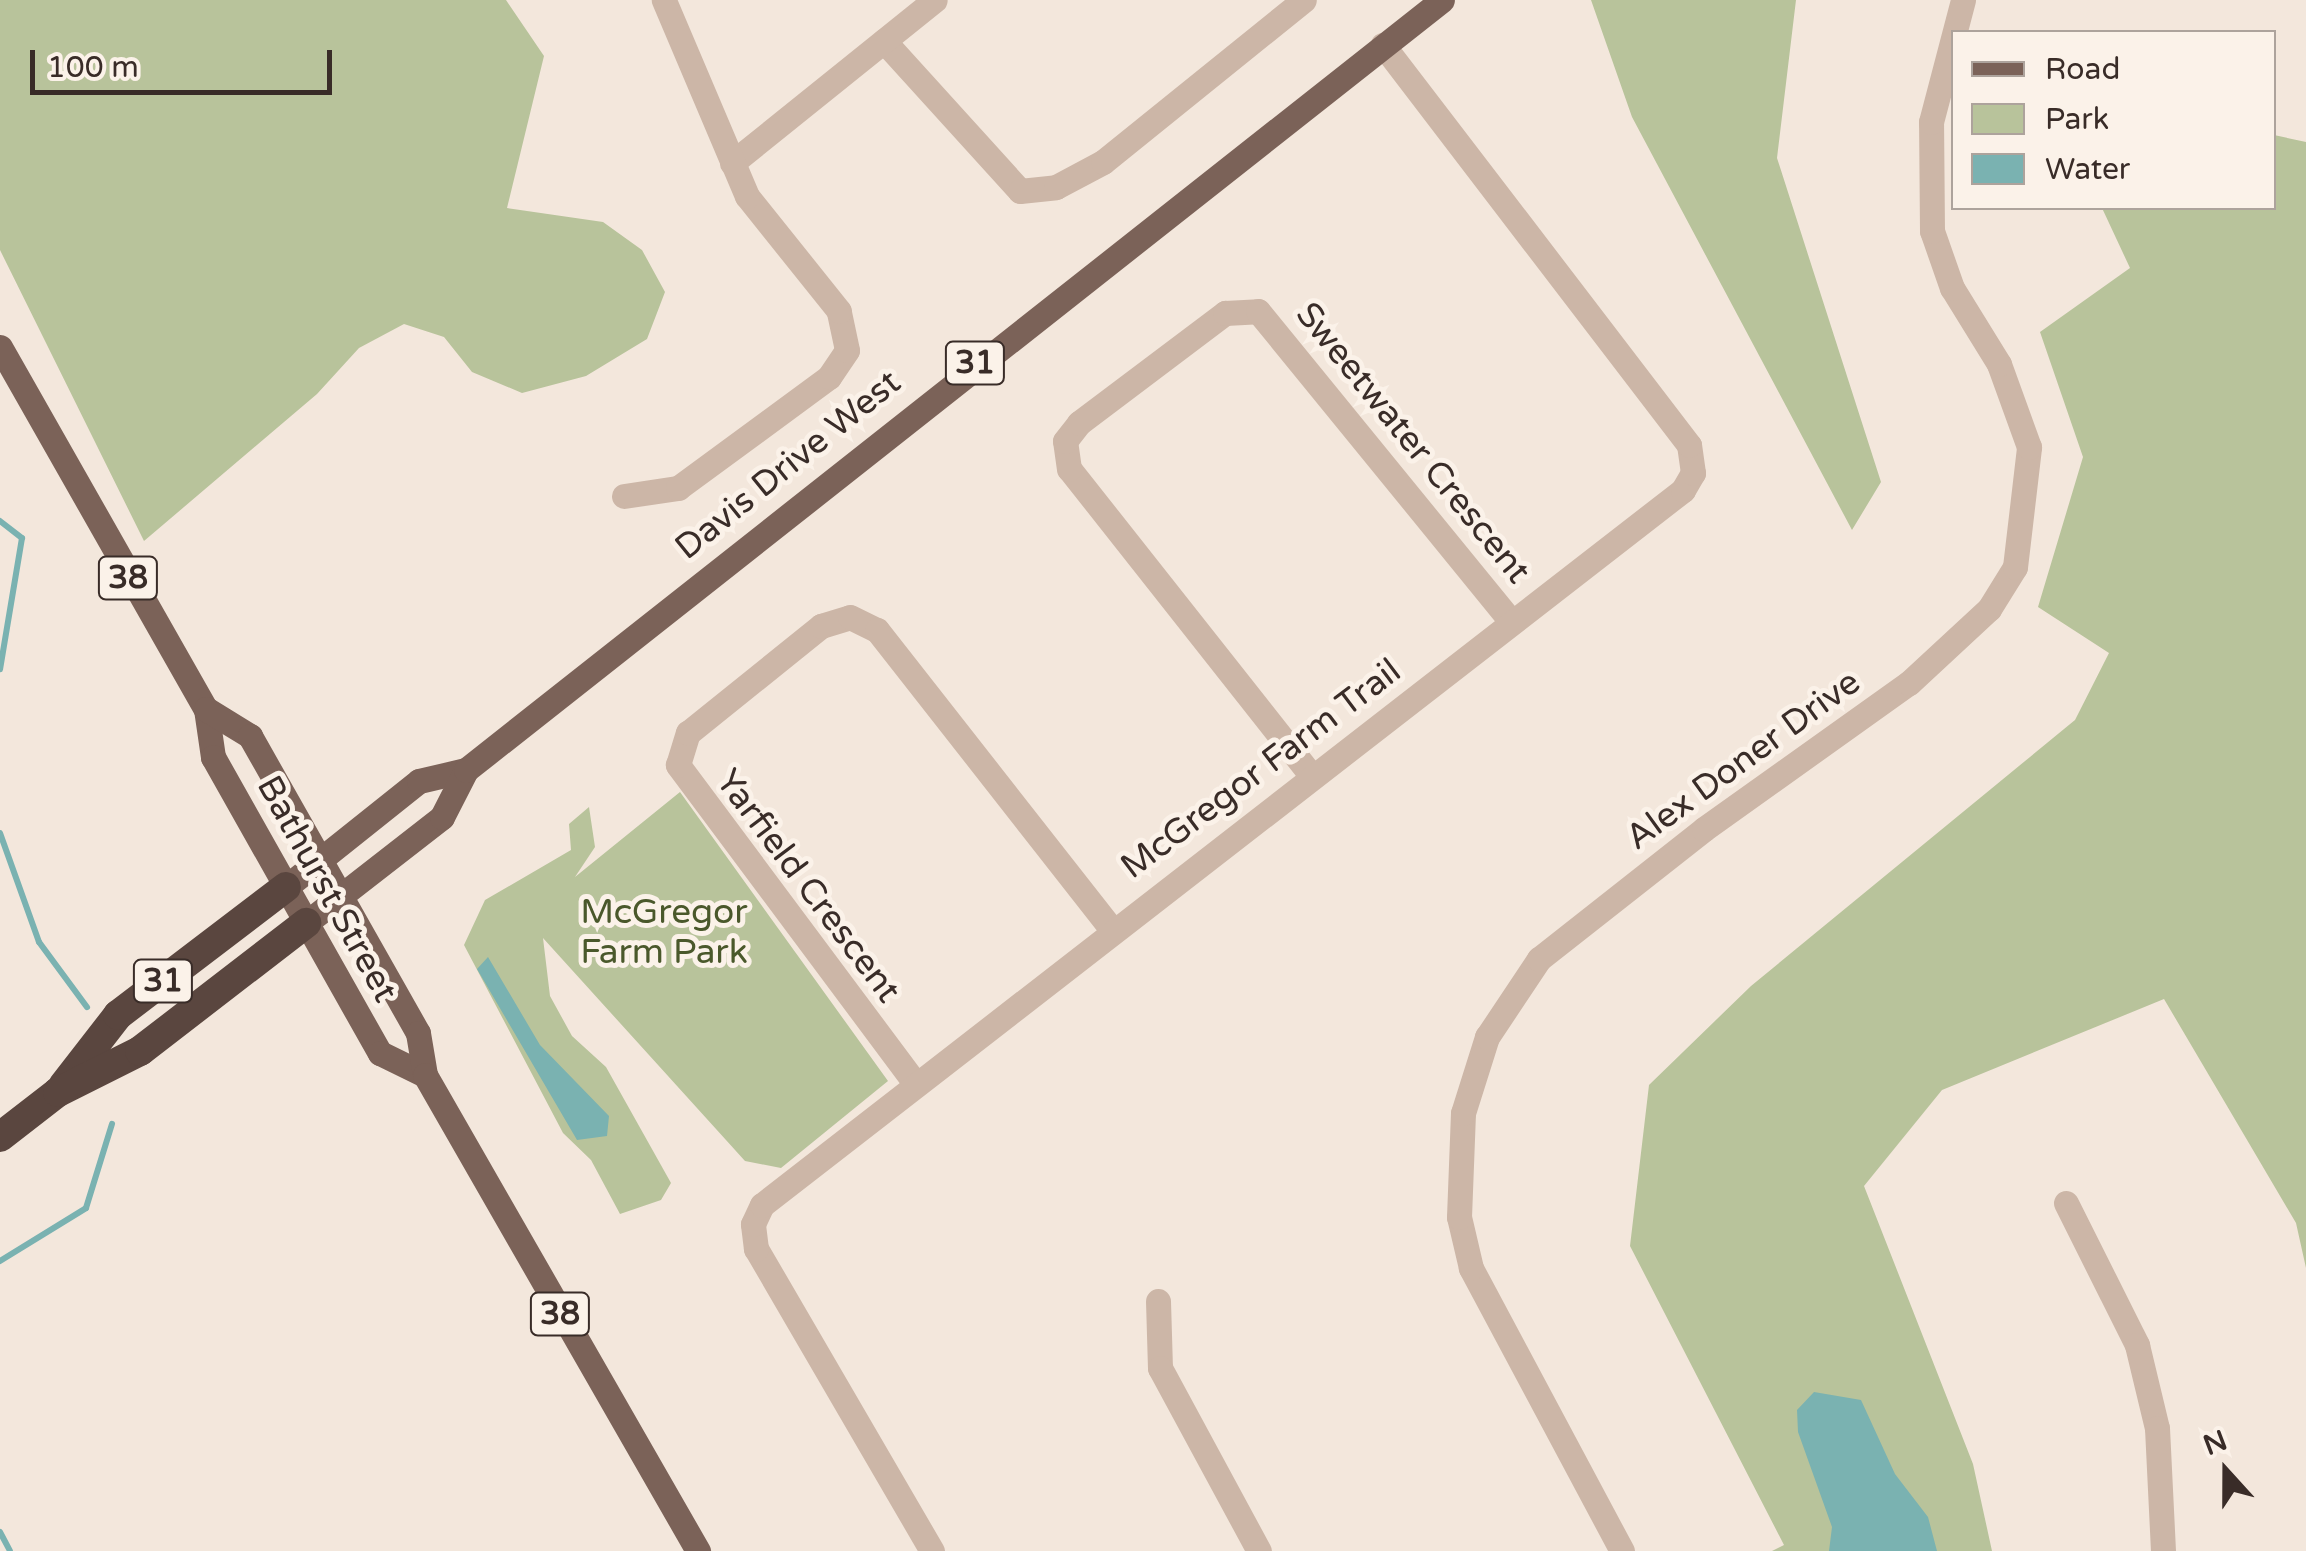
<!DOCTYPE html>
<style>
body{margin:0}
#map{position:relative;width:2306px;height:1551px;overflow:hidden;background:#f3e7dc;font-family:"Varela Round",sans-serif}
div>[style]{position:absolute}
[style*='--x']{left:calc(var(--x)*1px);top:calc(var(--y)*1px);width:calc(var(--w)*1px);rotate:calc(var(--a)*1deg)}
.green>*{inset:0;background:#b8c39b}
.water>*{inset:0;background:#7ab2b1}
.stream>*{height:6px;margin:-3px;padding:0 3px;transform-origin:3px;border-radius:3px;background:#7ab2b1}
.minor>*{height:25px;margin:-12.5px;padding:0 12.5px;transform-origin:12.5px;border-radius:12.5px;background:#ccb6a7}
.major>*{height:25px;margin:-12.5px;padding:0 12.5px;transform-origin:12.5px;border-radius:12.5px;background:#7b6258}
.highway>*{height:30px;margin:-15px;padding:0 15px;transform-origin:15px;border-radius:15px;background:#5a463f}
span{translate:-50% -50%;white-space:nowrap;text-align:center;line-height:1.15;-webkit-text-stroke:10px #fbf2e9;paint-order:stroke}
.shield-label span{padding:2px 8px;background:#fbf2e9;border:2px solid;border-radius:8px;-webkit-text-stroke-width:0}
.shield-label{font-size:32px;color:#392c28;font-weight:700}
.street-label{font-size:35px;color:#392c28}
.park-label{font-size:35px;color:#4a582b}
.legend{position:absolute;left:1951px;top:30px;width:325px;height:180px;box-sizing:border-box;background:#fbf2e9;border:2px solid #ada39c;margin:0;padding:12px 18px;list-style:none;font-size:30px;color:#392c28}
.legend li{display:flex;align-items:center;gap:20px;height:50px}
.legend b{width:50px;border:2px solid #ada39c}
.north{position:absolute;left:2176px;top:1421px;width:100px;height:100px;-webkit-text-stroke:8px #fbf2e9;paint-order:stroke;rotate:339deg;font-size:28px;font-weight:700;line-height:40px;text-align:center;color:#392c28}
.north::after{content:'';display:block;margin:auto;width:35px;height:45px;background:#392c28;clip-path:polygon(50% 0,100% 100%,50% 72%,0 100%)}
.scale{position:absolute;left:30px;top:50px;width:302px;height:45px;box-sizing:border-box;border:5px solid #392c28;border-top:0;padding-left:12px;font-size:30px;line-height:35px;white-space:nowrap;color:#392c28;-webkit-text-stroke:8px #fbf2e9;paint-order:stroke}
</style>
<div id="map">
<div class="green">
<i style="clip-path:polygon(0 0,506px 0,544px 56px,507px 208px,603px 222px,642px 250px,665px 292px,647px 339px,586px 376px,522px 393px,472px 372px,444px 337px,404px 324px,359px 348px,317px 394px,144px 541px,0 250px)"></i>
<i style="clip-path:polygon(1591px 0,1796px 0,1777px 158px,1881px 482px,1852px 530px,1632px 117px)"></i>
<i style="clip-path:polygon(2274px 135px,2306px 142px,2306px 1268px,2296px 1223px,2164px 999px,1942px 1090px,1864px 1186px,1973px 1464px,1992px 1551px,1772px 1551px,1784px 1545px,1630px 1246px,1649px 1085px,1751px 986px,2075px 720px,2109px 653px,2038px 607px,2083px 457px,2040px 332px,2130px 268px,2102px 208px,2274px 208px)"></i>
<i style="clip-path:polygon(680px 792px,888px 1081px,781px 1168px,745px 1161px,543px 938px,550px 996px,572px 1036px,606px 1067px,671px 1183px,661px 1200px,620px 1214px,591px 1160px,563px 1133px,464px 945px,485px 900px,571px 850px,569px 824px,589px 807px,595px 847px,575px 877px)"></i>
</div>
<div class="water">
<i style="clip-path:polygon(488px 957px,540px 1045px,609px 1116px,607px 1136px,577px 1140px,477px 969px)"></i>
<i style="clip-path:polygon(1814px 1392px,1861px 1400px,1895px 1474px,1928px 1517px,1937px 1551px,1829px 1551px,1832px 1527px,1798px 1432px,1797px 1410px)"></i>
</div>
<div class="stream">
<i style="--x:0;--y:521;--w:28;--a:38"></i>
<i style="--x:22;--y:538;--w:133;--a:99.5"></i>
<i style="--x:0;--y:833;--w:116;--a:70.3"></i>
<i style="--x:39;--y:942;--w:81;--a:53.6"></i>
<i style="--x:0;--y:1261;--w:101;--a:-31.6"></i>
<i style="--x:86;--y:1208;--w:88;--a:-72.8"></i>
<i style="--x:0;--y:1532;--w:21;--a:62"></i>
</div>
<div class="minor">
<i style="--x:884;--y:41;--w:202;--a:47.8"></i>
<i style="--x:1020;--y:191;--w:36;--a:-6"></i>
<i style="--x:1056;--y:187;--w:53;--a:-28"></i>
<i style="--x:1103;--y:162;--w:258;--a:-38.9"></i>
<i style="--x:732;--y:163;--w:260;--a:-38.8"></i>
<i style="--x:624;--y:496;--w:55;--a:-8.4"></i>
<i style="--x:678;--y:488;--w:187;--a:-36.3"></i>
<i style="--x:829;--y:377;--w:32;--a:-56"></i>
<i style="--x:847;--y:350;--w:40;--a:-102"></i>
<i style="--x:839;--y:311;--w:147;--a:-128.7"></i>
<i style="--x:747;--y:196;--w:213;--a:-113"></i>
<i style="--x:1311;--y:775;--w:390;--a:-128.3"></i>
<i style="--x:1069;--y:469;--w:28;--a:-98"></i>
<i style="--x:1065;--y:441;--w:23;--a:-52"></i>
<i style="--x:1079;--y:423;--w:183;--a:-37"></i>
<i style="--x:1225;--y:313;--w:33;--a:-3"></i>
<i style="--x:1258;--y:311;--w:400;--a:50.8"></i>
<i style="--x:915;--y:1083;--w:397;--a:-126.7"></i>
<i style="--x:678;--y:765;--w:34;--a:-73"></i>
<i style="--x:688;--y:733;--w:171;--a:-38.8"></i>
<i style="--x:821;--y:626;--w:30;--a:-17"></i>
<i style="--x:850;--y:617;--w:30;--a:26"></i>
<i style="--x:877;--y:630;--w:379;--a:51.9"></i>
<i style="--x:2066;--y:1203;--w:159;--a:63.4"></i>
<i style="--x:2137;--y:1345;--w:85;--a:76.5"></i>
<i style="--x:2157;--y:1428;--w:123;--a:87.2"></i>
<i style="--x:1158;--y:1301;--w:67;--a:88.3"></i>
<i style="--x:1160;--y:1368;--w:208;--a:61.6"></i>
<i style="--x:932;--y:1551;--w:350;--a:-120.2"></i>
<i style="--x:756;--y:1249;--w:25;--a:-97"></i>
<i style="--x:753;--y:1224;--w:21;--a:-65"></i>
<i style="--x:762;--y:1205;--w:1166;--a:-37.82"></i>
<i style="--x:1683;--y:490;--w:20;--a:-60"></i>
<i style="--x:1693;--y:473;--w:28;--a:-98"></i>
<i style="--x:1689;--y:445;--w:504;--a:-127.42"></i>
<i style="--x:1622;--y:1551;--w:321;--a:-118.1"></i>
<i style="--x:1471;--y:1268;--w:52;--a:-103.2"></i>
<i style="--x:1459;--y:1217;--w:104;--a:-87.8"></i>
<i style="--x:1463;--y:1113;--w:80;--a:-72.5"></i>
<i style="--x:1487;--y:1037;--w:94;--a:-56.3"></i>
<i style="--x:1539;--y:959;--w:210;--a:-38.2"></i>
<i style="--x:1704;--y:829;--w:252;--a:-35.5"></i>
<i style="--x:1909;--y:683;--w:109;--a:-42.8"></i>
<i style="--x:1989;--y:609;--w:49;--a:-58.2"></i>
<i style="--x:2015;--y:567;--w:121;--a:-83.3"></i>
<i style="--x:2029;--y:447;--w:88;--a:-109.9"></i>
<i style="--x:1999;--y:364;--w:89;--a:-121.7"></i>
<i style="--x:1952;--y:288;--w:60;--a:-109.3"></i>
<i style="--x:1932;--y:231;--w:109;--a:-90.5"></i>
<i style="--x:1931;--y:122;--w:126;--a:-75.3"></i>
</div>
<div class="major">
<i style="--x:0;--y:347;--w:417;--a:60.4"></i>
<i style="--x:206;--y:709;--w:49;--a:81.7"></i>
<i style="--x:213;--y:757;--w:340;--a:60.6"></i>
<i style="--x:380;--y:1053;--w:50;--a:26.1"></i>
<i style="--x:206;--y:709;--w:52;--a:31.5"></i>
<i style="--x:250;--y:736;--w:341;--a:60.5"></i>
<i style="--x:418;--y:1033;--w:43;--a:80.5"></i>
<i style="--x:425;--y:1075;--w:549;--a:60.16"></i>
<i style="--x:286;--y:887;--w:170;--a:-38.6"></i>
<i style="--x:419;--y:781;--w:48;--a:-13.2"></i>
<i style="--x:306;--y:923;--w:172;--a:-37.9"></i>
<i style="--x:442;--y:817;--w:53;--a:-62.9"></i>
<i style="--x:466;--y:770;--w:1243;--a:-38.27"></i>
</div>
<div class="highway">
<i style="--x:63;--y:1086;--w:90;--a:-52.2"></i>
<i style="--x:118;--y:1015;--w:211;--a:-37.3"></i>
<i style="--x:0;--y:1137;--w:73;--a:-37.8"></i>
<i style="--x:58;--y:1092;--w:92;--a:-26.6"></i>
<i style="--x:140;--y:1051;--w:210;--a:-37.6"></i>
</div>
<div class="shield-label">
<span style="left:975px;top:363px">31</span>
<span style="left:128px;top:578px">38</span>
<span style="left:163px;top:981px">31</span>
<span style="left:560px;top:1314px">38</span>
</div>
<div class="street-label">
<span style="left:1413px;top:443px;rotate:51deg">Sweetwater Crescent</span>
<span style="left:788px;top:465px;rotate:-39deg">Davis Drive West</span>
<span style="left:1743px;top:760px;rotate:-36deg">Alex Doner Drive</span>
<span style="left:1261px;top:769px;rotate:-37deg">McGregor Farm Trail</span>
<span style="left:808px;top:886px;rotate:53deg">Yarfield Crescent</span>
<span style="left:327px;top:889px;rotate:61deg">Bathurst Street</span>
</div>
<div class="park-label">
<span style="left:664px;top:932px">McGregor<br>Farm Park</span>
</div>
<ul class="legend">
<li><b style="height:12px;background:#7b6258"></b>Road</li>
<li><b style="height:28px;background:#b8c39b"></b>Park</li>
<li><b style="height:28px;background:#7ab2b1"></b>Water</li>
</ul>
<div class="north">N</div>
<div class="scale">100 m</div>
</div>
